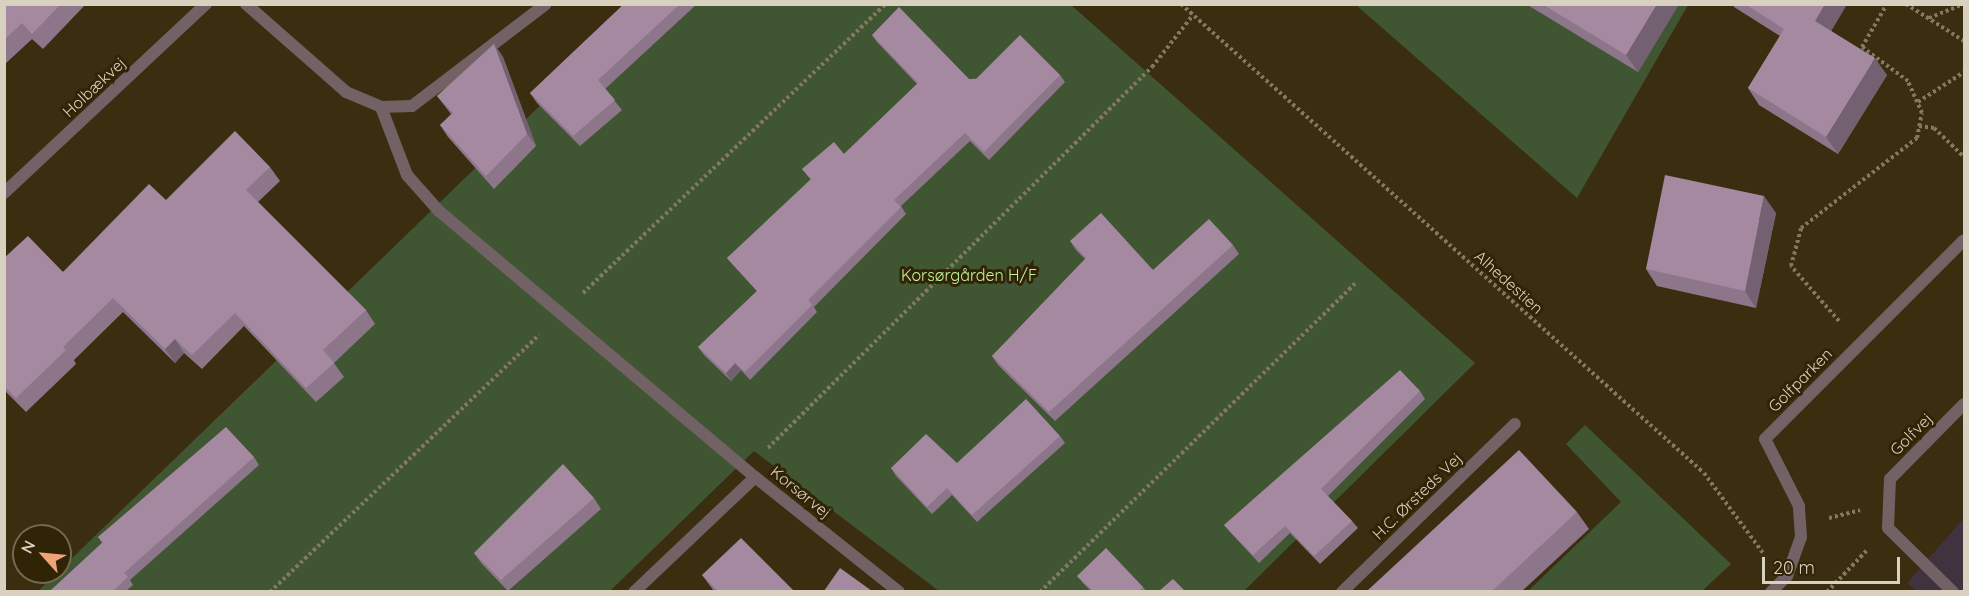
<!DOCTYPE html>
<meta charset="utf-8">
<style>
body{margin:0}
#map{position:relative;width:1969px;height:596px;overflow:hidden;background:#3b2d10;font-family:Quicksand,sans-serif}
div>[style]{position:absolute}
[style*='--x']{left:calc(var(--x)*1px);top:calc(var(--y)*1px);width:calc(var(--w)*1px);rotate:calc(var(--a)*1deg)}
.commercial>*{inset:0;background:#40323f}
.green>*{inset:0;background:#405633}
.path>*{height:4px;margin-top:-2px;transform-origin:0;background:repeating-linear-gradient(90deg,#837860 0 3px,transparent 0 6px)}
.lane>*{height:12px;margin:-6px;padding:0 6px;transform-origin:6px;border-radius:6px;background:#726266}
.street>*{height:12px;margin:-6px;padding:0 6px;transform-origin:6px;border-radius:6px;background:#726266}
.wall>*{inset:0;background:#8d768a}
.shaded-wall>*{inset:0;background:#736071}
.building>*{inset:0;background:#a489a1}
span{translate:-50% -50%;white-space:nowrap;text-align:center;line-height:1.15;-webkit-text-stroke:6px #312306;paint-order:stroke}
.street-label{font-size:16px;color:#d9d1c0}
.park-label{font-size:16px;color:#bdf49e}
.frame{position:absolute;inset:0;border:6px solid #d9d1c0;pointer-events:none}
.north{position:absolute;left:12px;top:524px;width:60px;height:60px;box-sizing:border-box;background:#312306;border:2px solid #746950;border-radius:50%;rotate:297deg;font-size:16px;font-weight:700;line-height:24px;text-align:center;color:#d9d1c0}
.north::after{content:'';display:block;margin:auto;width:21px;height:27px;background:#efa377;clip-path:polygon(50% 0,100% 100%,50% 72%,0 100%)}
.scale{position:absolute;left:1762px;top:557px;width:138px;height:27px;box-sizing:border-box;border:3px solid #d9d1c0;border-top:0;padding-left:8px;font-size:18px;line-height:21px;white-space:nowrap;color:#d9d1c0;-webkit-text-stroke:4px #312306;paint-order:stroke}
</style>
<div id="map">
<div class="commercial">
<i style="clip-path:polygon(1964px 518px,1964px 591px,1916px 591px,1907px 583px)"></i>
</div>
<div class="green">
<i style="clip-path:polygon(644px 5px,1071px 5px,1475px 363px,1244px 591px,939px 591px,754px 451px,610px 591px,37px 592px)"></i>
<i style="clip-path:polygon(1356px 5px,1688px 5px,1577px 198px)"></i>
<i style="clip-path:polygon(1585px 425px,1731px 564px,1702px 591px,1528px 591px,1621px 502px,1566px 444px)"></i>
</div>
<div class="path">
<i style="--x:1181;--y:4;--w:702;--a:41.88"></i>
<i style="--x:1704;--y:473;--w:99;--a:53.6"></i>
<i style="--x:1906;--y:4;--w:69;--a:32.5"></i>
<i style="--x:1929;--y:18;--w:37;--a:-22"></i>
<i style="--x:1918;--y:102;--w:55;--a:-33.1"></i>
<i style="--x:1919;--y:126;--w:15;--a:8"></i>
<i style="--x:1934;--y:128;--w:42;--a:44"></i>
<i style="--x:583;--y:293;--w:418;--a:-43.7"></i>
<i style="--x:1839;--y:321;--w:73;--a:-131.1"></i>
<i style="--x:1791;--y:266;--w:39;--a:-75"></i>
<i style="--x:1801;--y:228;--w:147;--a:-37.8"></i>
<i style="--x:1917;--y:138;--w:25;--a:-79"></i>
<i style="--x:1922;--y:113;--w:35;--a:-114"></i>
<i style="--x:1908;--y:81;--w:57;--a:-143.5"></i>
<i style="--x:1862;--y:47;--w:50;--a:-59.8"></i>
<i style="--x:768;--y:448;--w:541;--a:-44.78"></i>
<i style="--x:1152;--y:67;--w:66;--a:-51.7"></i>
<i style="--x:1829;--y:518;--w:32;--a:-14"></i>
<i style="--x:270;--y:592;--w:372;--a:-43.7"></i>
<i style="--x:1040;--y:592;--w:441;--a:-44.4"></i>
<i style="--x:1827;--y:592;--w:59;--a:-46.4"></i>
</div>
<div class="lane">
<i style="--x:246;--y:4;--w:133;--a:41.3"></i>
<i style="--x:346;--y:92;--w:38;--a:23"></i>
<i style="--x:381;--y:107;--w:31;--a:-2"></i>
<i style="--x:412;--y:106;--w:168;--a:-37.3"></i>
<i style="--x:381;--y:107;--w:73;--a:69.1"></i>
<i style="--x:407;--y:175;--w:48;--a:48.4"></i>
<i style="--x:439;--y:211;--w:413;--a:40.1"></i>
<i style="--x:1888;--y:528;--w:91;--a:44.6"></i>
</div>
<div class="street">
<i style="--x:4;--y:193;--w:277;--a:-43.1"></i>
<i style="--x:1888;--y:528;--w:49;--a:-87.7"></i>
<i style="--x:1890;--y:479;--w:105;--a:-45.4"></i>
<i style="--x:634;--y:592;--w:167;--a:-43.5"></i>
<i style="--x:755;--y:477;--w:184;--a:38.6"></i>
<i style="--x:1342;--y:592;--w:241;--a:-44.2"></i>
<i style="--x:1771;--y:592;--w:23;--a:-45"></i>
<i style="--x:1787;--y:576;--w:41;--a:-70.3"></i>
<i style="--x:1801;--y:537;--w:31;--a:-94"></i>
<i style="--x:1799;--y:506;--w:75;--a:-116.9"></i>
<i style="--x:1765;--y:439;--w:281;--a:-45"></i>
</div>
<div class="wall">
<i style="clip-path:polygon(4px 4px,86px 4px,43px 49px,32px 39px,4px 65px)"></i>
<i style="clip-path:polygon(624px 4px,697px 4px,605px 89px,622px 110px,580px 146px,537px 103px,530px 93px)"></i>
<i style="clip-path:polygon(1526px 4px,1679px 4px,1638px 72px)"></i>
<i style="clip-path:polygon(1733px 4px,1847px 4px,1831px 31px,1887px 75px,1838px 154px,1759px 105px,1748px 88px,1780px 36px,1734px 7px)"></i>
<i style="clip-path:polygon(872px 35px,969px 79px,1060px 75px,1065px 82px,989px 160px,970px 141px,901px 206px,906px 214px,814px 307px,817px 312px,750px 380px,741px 370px,731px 381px,704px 355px,698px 347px,757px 291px,733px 265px,727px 258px,811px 180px,802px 169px,844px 154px,917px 84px,877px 42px)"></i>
<i style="clip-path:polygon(494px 44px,503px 57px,536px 146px,494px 189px,448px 137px,440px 125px,451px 114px,437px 96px)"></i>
<i style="clip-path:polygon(270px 167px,280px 181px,258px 202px,366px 310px,375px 324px,334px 363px,344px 377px,316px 402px,244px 326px,202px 369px,184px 353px,175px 363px,123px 312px,74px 360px,76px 364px,26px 412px,4px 390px,4px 258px,63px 272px,166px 200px)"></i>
<i style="clip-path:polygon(1776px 213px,1756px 308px,1657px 286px,1646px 269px)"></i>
<i style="clip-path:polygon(1070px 241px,1153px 270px,1233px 245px,1239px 254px,1055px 421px,998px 365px,992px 356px,1085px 259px,1076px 250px)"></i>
<i style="clip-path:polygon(1420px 391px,1425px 399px,1328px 496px,1352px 521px,1358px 528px,1320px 564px,1290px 533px,1259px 563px,1230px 532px,1224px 525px)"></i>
<i style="clip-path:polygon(1060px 436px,1065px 443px,977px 522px,952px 495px,932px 514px,896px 476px,891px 468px,957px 463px)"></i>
<i style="clip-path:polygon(254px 457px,259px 465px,130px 580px,133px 585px,126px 591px,50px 591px,102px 543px,98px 537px)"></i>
<i style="clip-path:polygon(594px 498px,601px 509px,508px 591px,482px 564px,474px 553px)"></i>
<i style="clip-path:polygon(1577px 512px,1589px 529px,1522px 591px,1367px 591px)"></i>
<i style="clip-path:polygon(702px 575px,794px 591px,714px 591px)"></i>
<i style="clip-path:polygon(1077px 576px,1143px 587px,1146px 591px,1091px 591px,1083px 583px)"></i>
</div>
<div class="shaded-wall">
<i style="clip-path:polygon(1657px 4px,1679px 4px,1638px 72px,1626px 55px)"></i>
<i style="clip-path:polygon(1825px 4px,1847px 4px,1827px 38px,1815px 21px)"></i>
<i style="clip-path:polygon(494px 44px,503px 57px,536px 146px,527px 134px)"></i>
<i style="clip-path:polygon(1875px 58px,1887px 75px,1838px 154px,1826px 137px)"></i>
<i style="clip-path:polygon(1764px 196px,1776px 213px,1756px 308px,1745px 291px)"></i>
<i style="clip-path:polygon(175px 339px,184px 353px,175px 363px,165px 349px)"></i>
<i style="clip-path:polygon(735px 363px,741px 370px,731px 381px,726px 373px)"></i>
</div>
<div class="building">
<i style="clip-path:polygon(4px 4px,61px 4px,32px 34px,22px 23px,4px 40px)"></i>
<i style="clip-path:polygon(624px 4px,680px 4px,598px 80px,615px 100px,573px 136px,530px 93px)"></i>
<i style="clip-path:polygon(1542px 4px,1657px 4px,1626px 55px)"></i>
<i style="clip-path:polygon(1745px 4px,1825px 4px,1815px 21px,1875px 58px,1826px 137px,1748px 88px,1784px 29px)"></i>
<i style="clip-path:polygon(899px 7px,969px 79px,976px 79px,1020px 35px,1060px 75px,984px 152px,965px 133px,894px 200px,901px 207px,808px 300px,812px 305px,745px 372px,735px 363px,726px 373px,698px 347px,757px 291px,727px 258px,811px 179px,802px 169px,834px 142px,844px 154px,918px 83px,872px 35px)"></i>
<i style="clip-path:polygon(494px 44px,527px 134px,486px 176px,440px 125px,453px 113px,437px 96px)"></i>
<i style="clip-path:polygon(235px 131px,270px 167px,246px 190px,366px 310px,323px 350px,334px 363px,306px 388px,235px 313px,192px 355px,175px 339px,165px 349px,113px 298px,63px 347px,66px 350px,16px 398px,4px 386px,4px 258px,28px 236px,63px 272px,149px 184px,166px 200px)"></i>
<i style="clip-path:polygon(1665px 175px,1764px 196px,1745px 291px,1646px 269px)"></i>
<i style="clip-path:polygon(1101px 213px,1153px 270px,1209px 219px,1233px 245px,1049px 412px,992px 356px,1086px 258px,1070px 241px)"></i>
<i style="clip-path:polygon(1400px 370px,1420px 391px,1321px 489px,1352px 521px,1314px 556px,1285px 526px,1253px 555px,1224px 525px)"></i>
<i style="clip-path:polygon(1026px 399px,1060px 436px,972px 515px,947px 488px,927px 507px,891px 468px,926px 434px,957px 463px)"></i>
<i style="clip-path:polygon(226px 427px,254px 457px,124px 573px,128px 577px,113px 591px,50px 591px,103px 542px,98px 537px)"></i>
<i style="clip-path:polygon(1519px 450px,1577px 512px,1492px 591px,1367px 591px)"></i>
<i style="clip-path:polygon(563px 464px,594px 498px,501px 580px,474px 553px)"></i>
<i style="clip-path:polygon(741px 538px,794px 591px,718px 591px,702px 575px)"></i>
<i style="clip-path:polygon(1106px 548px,1143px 587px,1139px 591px,1093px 591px,1077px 576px)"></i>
<i style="clip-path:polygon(840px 568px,872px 591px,824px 591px)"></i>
<i style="clip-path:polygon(1173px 579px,1185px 591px,1159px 591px)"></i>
</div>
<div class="street-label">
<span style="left:94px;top:87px;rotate:-43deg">Holbækvej</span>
<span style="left:1509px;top:282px;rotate:42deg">Alhedestien</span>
<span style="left:1800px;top:380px;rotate:-45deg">Golfparken</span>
<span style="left:1911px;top:434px;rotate:-45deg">Golfvej</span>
<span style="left:801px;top:492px;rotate:39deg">Korsørvej</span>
<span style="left:1417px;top:496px;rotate:-44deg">H.C. Ørsteds Vej</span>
</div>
<div class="park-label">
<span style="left:969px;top:275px">Korsørgården H/F</span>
</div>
<div class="frame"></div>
<div class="north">N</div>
<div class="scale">20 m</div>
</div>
